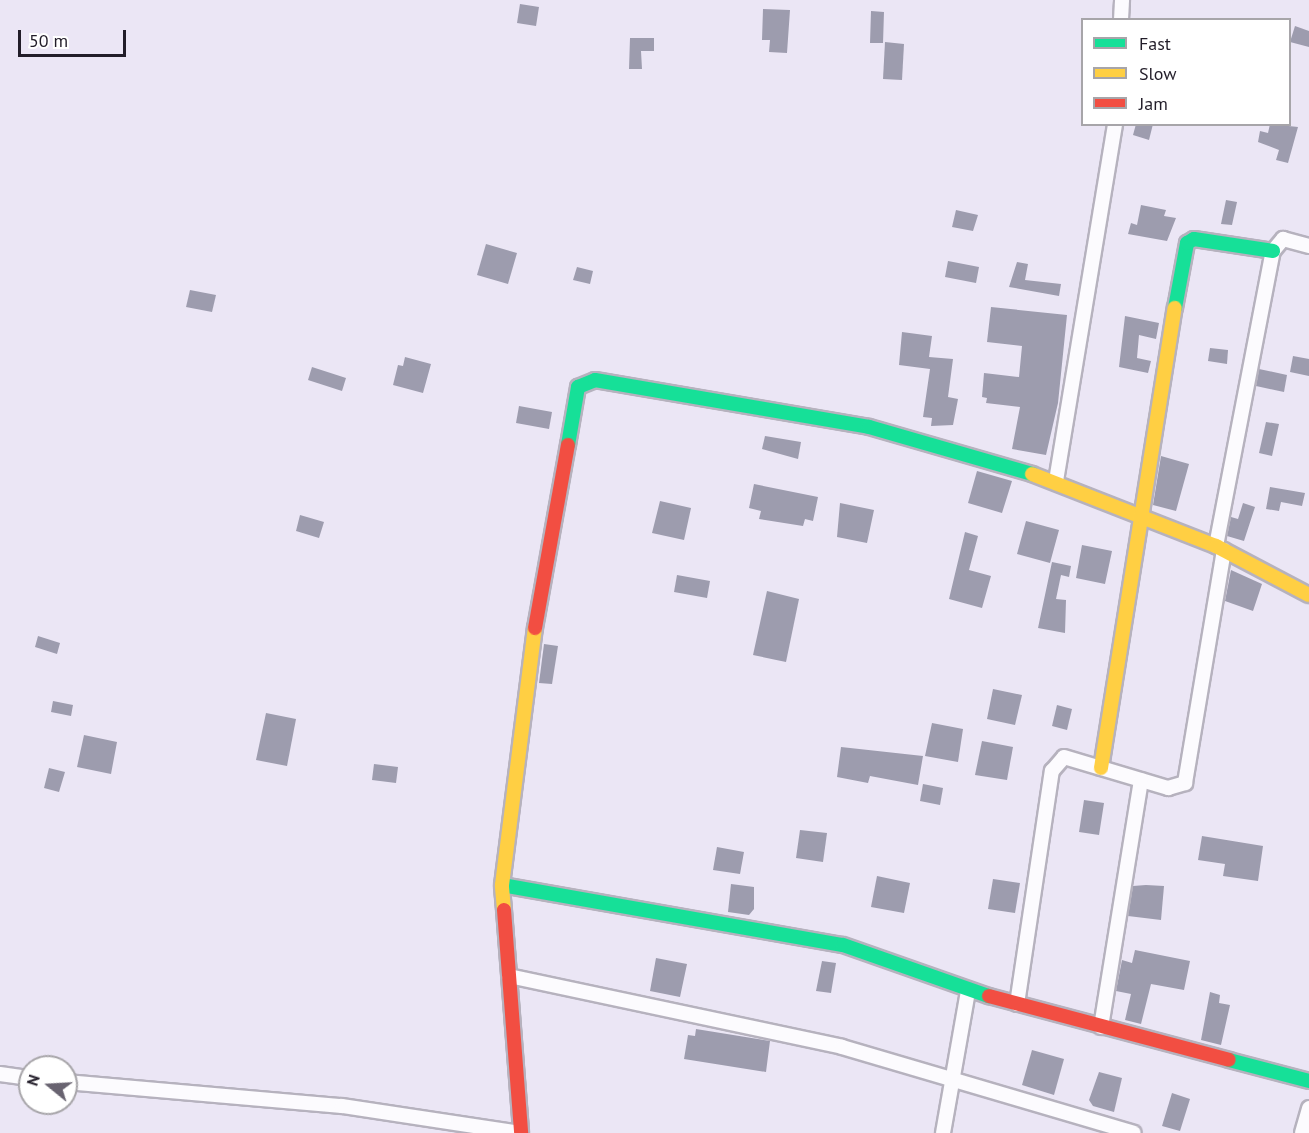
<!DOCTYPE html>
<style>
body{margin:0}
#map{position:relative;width:1309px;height:1133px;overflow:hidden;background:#ebe6f5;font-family:"PT Sans",sans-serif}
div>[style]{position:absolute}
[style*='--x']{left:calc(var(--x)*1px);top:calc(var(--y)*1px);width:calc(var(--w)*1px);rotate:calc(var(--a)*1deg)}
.building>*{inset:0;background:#9d9cae}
.roads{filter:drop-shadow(2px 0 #b6b2be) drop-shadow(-2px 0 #b6b2be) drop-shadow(0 2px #b6b2be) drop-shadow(0 -2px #b6b2be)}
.street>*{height:14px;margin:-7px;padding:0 7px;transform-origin:7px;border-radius:7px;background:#fcfbfe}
.fast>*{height:14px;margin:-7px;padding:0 7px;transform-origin:7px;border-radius:7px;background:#16e098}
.slow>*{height:14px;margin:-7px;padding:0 7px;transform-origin:7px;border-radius:7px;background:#ffcf43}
.jam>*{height:14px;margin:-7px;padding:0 7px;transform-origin:7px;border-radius:7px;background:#f24e42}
span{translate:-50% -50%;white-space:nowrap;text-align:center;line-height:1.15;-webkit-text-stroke:6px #fff;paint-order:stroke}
.legend{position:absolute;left:1081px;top:18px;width:210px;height:108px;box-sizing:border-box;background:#fff;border:2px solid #a7a5a9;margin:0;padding:8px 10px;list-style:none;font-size:18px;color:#221d29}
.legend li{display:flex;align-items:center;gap:12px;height:30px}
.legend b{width:30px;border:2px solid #a7a5a9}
.north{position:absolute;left:18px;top:1055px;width:60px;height:60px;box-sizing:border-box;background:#fff;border:2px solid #a7a5a9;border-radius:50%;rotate:288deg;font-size:16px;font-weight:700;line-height:24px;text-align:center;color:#221d29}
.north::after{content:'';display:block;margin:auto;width:21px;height:27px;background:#686370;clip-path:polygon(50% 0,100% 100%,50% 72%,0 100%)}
.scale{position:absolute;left:18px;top:30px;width:108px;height:27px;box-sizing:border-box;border:3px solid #221d29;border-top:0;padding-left:8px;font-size:18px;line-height:21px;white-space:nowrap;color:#221d29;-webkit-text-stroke:4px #fff;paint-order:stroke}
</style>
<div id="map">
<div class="building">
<i style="clip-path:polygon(520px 4px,539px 7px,536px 26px,517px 23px)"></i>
<i style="clip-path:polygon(763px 9px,790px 10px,787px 53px,769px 52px,770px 40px,762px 40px)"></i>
<i style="clip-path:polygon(871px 11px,884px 12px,883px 43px,870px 43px)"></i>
<i style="clip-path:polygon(1295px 26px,1309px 31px,1309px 47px,1290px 42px)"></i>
<i style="clip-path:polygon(630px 38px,654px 38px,654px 51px,641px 51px,642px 69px,629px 69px)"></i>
<i style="clip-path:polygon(885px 42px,904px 44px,902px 80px,883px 79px)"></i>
<i style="clip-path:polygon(1136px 124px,1153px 124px,1149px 140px,1133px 135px)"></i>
<i style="clip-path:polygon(1270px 124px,1298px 127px,1288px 163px,1276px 160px,1279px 150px,1258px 142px,1260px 131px,1268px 133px)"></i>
<i style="clip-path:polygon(1226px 200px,1237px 202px,1232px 225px,1221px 224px)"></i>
<i style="clip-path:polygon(1141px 205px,1166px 210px,1164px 216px,1176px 218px,1167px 241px,1128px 234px,1131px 223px,1137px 225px)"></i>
<i style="clip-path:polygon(956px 210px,978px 215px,973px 231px,952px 227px)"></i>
<i style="clip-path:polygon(486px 244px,517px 253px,508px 284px,477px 275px)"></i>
<i style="clip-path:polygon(948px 261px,979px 267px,976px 283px,945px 277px)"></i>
<i style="clip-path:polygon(1017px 262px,1028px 264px,1025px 280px,1061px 284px,1059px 296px,1009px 287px)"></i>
<i style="clip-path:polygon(577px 267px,593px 271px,590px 284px,573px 280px)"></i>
<i style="clip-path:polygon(190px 290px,216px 295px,212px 312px,186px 307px)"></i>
<i style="clip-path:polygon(991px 307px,1067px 315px,1058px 403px,1046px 455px,1012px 449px,1020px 407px,986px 403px,987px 398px,982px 397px,984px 373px,1019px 377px,1022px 346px,987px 342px)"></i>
<i style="clip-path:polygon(1125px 316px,1159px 323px,1156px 339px,1139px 335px,1137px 358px,1151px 361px,1148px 373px,1119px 367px)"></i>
<i style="clip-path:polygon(902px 332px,932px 336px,929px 357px,953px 359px,948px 397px,958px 399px,953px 425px,931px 426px,932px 418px,923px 417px,930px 369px,899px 365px)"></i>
<i style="clip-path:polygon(1210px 348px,1228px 350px,1227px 364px,1208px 361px)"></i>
<i style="clip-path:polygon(1293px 356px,1309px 359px,1309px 376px,1290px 372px)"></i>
<i style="clip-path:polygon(405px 357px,431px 364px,423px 393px,393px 385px,398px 365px,403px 366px)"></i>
<i style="clip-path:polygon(312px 367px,346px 378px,342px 391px,308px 380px)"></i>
<i style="clip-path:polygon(1259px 369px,1287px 375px,1284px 392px,1256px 386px)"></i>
<i style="clip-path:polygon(519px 406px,552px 412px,549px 429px,516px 423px)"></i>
<i style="clip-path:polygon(1266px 422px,1279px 424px,1272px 456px,1259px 453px)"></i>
<i style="clip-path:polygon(765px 436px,801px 442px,798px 459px,762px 449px)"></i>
<i style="clip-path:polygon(1161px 456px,1189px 464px,1176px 511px,1153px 505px)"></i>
<i style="clip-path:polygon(977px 471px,1012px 481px,1002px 513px,968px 503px)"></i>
<i style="clip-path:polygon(754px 484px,818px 497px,813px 521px,805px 519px,803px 526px,759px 519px,761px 511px,749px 508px)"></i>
<i style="clip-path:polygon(1270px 487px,1305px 493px,1302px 506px,1281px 502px,1279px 511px,1266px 509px)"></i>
<i style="clip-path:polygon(660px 501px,691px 508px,684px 540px,652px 533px)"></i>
<i style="clip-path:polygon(840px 503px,874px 510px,867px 543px,837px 537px)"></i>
<i style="clip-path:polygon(1243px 503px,1255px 507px,1244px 541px,1227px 536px,1231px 517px,1238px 519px)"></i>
<i style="clip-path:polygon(300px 515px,324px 522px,319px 538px,296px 531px)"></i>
<i style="clip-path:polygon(1026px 521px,1059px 530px,1050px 563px,1017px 554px)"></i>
<i style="clip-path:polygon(965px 532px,978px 536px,969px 570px,991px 576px,982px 608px,949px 599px)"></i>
<i style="clip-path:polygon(1082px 545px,1112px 551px,1105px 584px,1076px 578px)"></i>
<i style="clip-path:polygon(1052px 562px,1071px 566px,1069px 577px,1061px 575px,1056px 599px,1066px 600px,1065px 633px,1038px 628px)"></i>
<i style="clip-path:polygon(1231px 570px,1262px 584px,1253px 611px,1225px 601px)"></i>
<i style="clip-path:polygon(677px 575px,710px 581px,707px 598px,674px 592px)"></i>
<i style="clip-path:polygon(767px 591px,799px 599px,786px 662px,753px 655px)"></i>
<i style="clip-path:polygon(38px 636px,60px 643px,57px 654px,35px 647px)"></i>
<i style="clip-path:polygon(544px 644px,558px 646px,552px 684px,539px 683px)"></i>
<i style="clip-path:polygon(993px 689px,1022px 695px,1015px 725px,987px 719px)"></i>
<i style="clip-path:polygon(53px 701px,73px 705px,71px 716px,51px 712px)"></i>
<i style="clip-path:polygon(1057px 705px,1072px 709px,1067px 730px,1052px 726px)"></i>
<i style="clip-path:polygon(266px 713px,296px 719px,287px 766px,256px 760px)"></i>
<i style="clip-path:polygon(932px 723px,963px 729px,958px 762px,925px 756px)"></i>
<i style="clip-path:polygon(84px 735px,117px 742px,111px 774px,77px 767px)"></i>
<i style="clip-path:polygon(982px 741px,1013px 747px,1007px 780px,975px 775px)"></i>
<i style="clip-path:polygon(841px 747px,923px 756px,918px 785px,870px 776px,868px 783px,837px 777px)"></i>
<i style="clip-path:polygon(374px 764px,398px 767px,396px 783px,372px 780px)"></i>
<i style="clip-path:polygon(49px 768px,65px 772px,59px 792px,44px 788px)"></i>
<i style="clip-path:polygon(923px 784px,943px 788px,940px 805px,920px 801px)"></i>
<i style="clip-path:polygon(1084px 800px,1104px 803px,1099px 835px,1079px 832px)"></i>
<i style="clip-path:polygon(800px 830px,827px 833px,823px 862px,796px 858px)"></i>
<i style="clip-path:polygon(1202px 836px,1263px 846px,1258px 881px,1223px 876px,1225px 864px,1198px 860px)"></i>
<i style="clip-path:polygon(717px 847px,744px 852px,740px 874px,713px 870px)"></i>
<i style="clip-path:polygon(877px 876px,910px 883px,904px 913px,871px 907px)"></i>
<i style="clip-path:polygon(993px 879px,1020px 883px,1015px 913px,988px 909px)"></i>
<i style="clip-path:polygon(731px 884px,754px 887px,754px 909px,749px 915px,728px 912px)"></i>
<i style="clip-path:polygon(1146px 885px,1164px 886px,1161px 920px,1128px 916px,1133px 886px)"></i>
<i style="clip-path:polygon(1135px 950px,1190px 961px,1184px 990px,1151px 984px,1141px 1024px,1125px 1020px,1131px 994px,1116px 991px,1122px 960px,1132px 963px)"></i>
<i style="clip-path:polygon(656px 958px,687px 964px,680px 997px,650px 991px)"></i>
<i style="clip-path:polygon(822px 961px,836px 963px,831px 993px,816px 991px)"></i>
<i style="clip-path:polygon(1210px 992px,1220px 995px,1219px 1003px,1230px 1005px,1221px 1045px,1201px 1040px)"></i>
<i style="clip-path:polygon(696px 1029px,770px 1041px,766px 1072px,684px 1059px,688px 1035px,695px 1036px)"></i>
<i style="clip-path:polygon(1032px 1050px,1064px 1059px,1054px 1095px,1022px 1085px)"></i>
<i style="clip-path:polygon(1099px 1072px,1122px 1078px,1114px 1112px,1093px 1106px,1089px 1100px)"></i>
<i style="clip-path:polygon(1172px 1093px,1190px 1099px,1180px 1131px,1162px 1126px)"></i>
</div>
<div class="roads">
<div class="street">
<i style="--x:1121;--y:20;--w:20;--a:-87"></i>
<i style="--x:1056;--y:481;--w:362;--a:-80.6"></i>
<i style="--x:1216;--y:546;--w:300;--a:-79.1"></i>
<i style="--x:1273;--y:251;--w:16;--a:-50"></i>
<i style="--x:1283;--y:239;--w:27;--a:15"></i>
<i style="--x:509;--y:976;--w:340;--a:12"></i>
<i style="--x:842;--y:1047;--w:304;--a:16.4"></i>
<i style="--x:1017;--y:1004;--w:236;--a:-81.5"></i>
<i style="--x:1052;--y:771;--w:18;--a:-49"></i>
<i style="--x:1064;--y:757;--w:109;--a:16.6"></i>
<i style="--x:1168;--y:788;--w:18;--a:-16"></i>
<i style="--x:1185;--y:783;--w:236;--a:-80.5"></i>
<i style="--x:1101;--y:1027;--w:250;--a:-80.8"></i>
<i style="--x:0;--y:1074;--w:30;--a:8"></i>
<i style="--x:66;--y:1082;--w:277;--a:5"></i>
<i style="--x:342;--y:1106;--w:180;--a:8.6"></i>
<i style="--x:943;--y:1133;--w:144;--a:-80"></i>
<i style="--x:1302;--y:1133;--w:26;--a:-74"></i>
</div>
<div class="fast">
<i style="--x:1175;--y:308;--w:66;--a:-79.5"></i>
<i style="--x:1187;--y:243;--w:8;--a:-30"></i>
<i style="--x:1194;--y:239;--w:80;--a:8.6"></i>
<i style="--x:568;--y:445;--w:59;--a:-80.2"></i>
<i style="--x:578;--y:387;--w:18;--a:-22"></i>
<i style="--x:595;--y:380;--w:278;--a:9.7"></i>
<i style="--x:869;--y:427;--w:170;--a:16.1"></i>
<i style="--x:502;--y:885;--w:346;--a:10"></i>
<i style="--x:843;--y:945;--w:155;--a:19.3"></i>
<i style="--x:1229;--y:1060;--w:83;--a:14.7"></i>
</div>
<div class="slow">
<i style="--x:1032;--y:474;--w:198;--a:21.4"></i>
<i style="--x:1216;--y:546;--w:105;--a:27.8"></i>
<i style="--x:1101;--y:768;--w:466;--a:-80.9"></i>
<i style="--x:504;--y:910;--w:25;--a:-95"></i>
<i style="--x:502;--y:885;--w:259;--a:-82.7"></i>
</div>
<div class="jam">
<i style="--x:535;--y:628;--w:186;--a:-79.8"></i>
<i style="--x:504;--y:910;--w:224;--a:85.6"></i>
<i style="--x:989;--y:996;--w:248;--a:14.9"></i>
</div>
</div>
<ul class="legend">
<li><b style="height:8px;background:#16e098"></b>Fast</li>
<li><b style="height:8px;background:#ffcf43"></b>Slow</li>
<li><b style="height:8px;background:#f24e42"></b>Jam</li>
</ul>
<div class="north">N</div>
<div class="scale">50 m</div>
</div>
